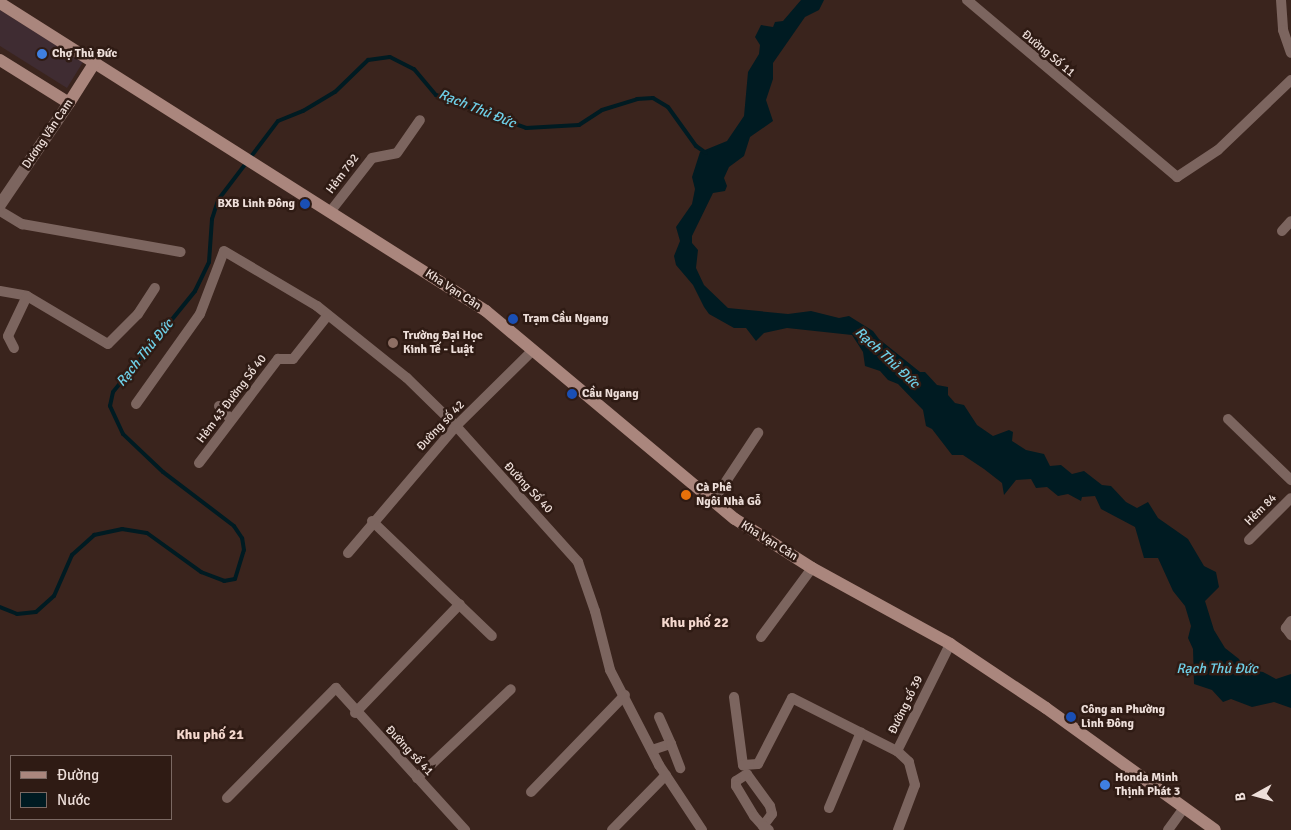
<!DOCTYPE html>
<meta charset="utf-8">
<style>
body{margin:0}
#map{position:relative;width:1291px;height:830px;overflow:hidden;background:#3a241d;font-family:Signika,sans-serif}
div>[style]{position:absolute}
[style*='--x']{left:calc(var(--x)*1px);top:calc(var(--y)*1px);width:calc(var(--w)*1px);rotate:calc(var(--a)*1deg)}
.commercial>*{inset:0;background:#3f2c32}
.water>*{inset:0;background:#001b22}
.stream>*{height:4px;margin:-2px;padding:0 2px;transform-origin:2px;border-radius:2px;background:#001b22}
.minor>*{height:10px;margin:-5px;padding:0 5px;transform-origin:5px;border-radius:5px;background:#7c655f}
.tertiary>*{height:12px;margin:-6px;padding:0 6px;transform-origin:6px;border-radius:6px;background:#7c655f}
.secondary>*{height:12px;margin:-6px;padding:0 6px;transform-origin:6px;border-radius:6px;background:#aa867d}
.dots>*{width:14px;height:14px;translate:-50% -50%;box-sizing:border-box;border:2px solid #2f1b14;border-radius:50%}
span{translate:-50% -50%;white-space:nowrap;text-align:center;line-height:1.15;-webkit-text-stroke:5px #2f1b14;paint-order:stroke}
.poi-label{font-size:12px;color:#edded9;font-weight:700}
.left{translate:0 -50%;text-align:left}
.right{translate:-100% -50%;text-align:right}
.street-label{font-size:12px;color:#edded9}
.water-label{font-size:14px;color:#6ecfe7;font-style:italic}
.neighbourhood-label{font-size:14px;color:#f5d8ce;font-weight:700}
.legend{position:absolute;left:10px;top:755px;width:162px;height:65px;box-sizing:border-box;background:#2f1b14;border:1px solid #7b6963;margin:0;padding:6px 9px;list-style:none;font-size:15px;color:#edded9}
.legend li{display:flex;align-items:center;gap:10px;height:25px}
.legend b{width:25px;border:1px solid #7b6963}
.north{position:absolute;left:1231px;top:770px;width:50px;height:50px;-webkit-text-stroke:4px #2f1b14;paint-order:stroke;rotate:263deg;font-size:14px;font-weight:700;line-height:20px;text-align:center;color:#edded9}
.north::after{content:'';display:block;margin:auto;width:18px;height:22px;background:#edded9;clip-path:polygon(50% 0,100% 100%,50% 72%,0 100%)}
</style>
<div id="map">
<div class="commercial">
<i style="clip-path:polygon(0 10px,83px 62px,67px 88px,0 46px)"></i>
</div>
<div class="water">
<i style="clip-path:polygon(801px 0,824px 0,819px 10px,805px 17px,773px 63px,773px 79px,766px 100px,773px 121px,750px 137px,744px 156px,729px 167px,724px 178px,727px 186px,725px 191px,713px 193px,692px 236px,692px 243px,698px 250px,696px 268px,704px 285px,728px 308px,788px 314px,811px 311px,839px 318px,849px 316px,873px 331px,879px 339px,920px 372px,925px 372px,937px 385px,948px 387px,948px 395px,955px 403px,964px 405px,977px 425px,993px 436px,1009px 430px,1013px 432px,1012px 441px,1026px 450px,1044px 454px,1050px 466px,1061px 465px,1072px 474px,1084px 471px,1102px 485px,1111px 486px,1126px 502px,1137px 508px,1148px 502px,1158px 518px,1188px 539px,1204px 566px,1216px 572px,1219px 587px,1205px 601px,1214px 630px,1225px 648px,1239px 659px,1244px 669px,1263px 672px,1276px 679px,1291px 674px,1291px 708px,1274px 702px,1252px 707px,1231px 699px,1223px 702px,1212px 690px,1194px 684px,1193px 649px,1188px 638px,1191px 626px,1185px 606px,1173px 591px,1158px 558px,1144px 558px,1135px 527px,1101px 509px,1095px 496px,1082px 497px,1081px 501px,1068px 494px,1058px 496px,1047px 487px,1036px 488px,1031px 479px,1016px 480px,1004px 495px,1002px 483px,984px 469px,963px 455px,952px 455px,932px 429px,926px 426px,923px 410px,898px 384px,888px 380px,880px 371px,865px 366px,863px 352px,852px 335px,787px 328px,764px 333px,756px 341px,746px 328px,734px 328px,709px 314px,704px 307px,693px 285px,676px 265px,674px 256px,680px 241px,676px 227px,692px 204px,695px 189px,692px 177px,700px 152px,727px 141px,744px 116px,748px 72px,759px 54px,760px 45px,755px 37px,761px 25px,773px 27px,775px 22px,783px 21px)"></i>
</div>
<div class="stream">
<i style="--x:0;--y:607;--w:18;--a:22"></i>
<i style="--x:17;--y:614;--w:19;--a:-6"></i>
<i style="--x:36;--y:612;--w:24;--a:-42"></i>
<i style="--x:54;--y:596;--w:45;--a:-66.3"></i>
<i style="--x:72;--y:555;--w:30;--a:-42"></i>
<i style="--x:94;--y:535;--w:29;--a:-12"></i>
<i style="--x:122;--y:529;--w:25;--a:9"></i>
<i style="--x:147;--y:533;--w:67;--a:35.8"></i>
<i style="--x:201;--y:572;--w:25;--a:21"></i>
<i style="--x:224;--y:581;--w:11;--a:-10"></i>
<i style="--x:235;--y:579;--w:30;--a:-73"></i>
<i style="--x:244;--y:550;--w:12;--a:-99"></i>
<i style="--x:242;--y:538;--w:14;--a:-124"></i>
<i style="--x:234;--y:526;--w:89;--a:-142.7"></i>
<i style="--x:163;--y:472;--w:55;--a:-136.5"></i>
<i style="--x:123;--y:434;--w:31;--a:-115"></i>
<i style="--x:110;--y:406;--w:14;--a:-78"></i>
<i style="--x:113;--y:392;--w:130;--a:-50.9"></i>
<i style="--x:195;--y:291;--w:32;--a:-64"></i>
<i style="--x:209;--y:262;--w:43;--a:-86"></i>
<i style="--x:212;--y:219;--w:20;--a:-72"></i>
<i style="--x:218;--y:200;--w:99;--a:-52.8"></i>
<i style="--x:278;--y:121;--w:27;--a:-22"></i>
<i style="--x:303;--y:111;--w:37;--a:-31"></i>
<i style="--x:335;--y:92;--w:46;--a:-44.1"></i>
<i style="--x:368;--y:60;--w:22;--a:-8"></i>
<i style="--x:390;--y:57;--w:27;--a:27"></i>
<i style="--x:414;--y:69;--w:34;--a:50"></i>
<i style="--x:436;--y:95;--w:96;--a:20.1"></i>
<i style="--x:526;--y:128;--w:53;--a:-3.2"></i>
<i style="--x:579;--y:125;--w:27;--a:-33"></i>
<i style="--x:602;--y:110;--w:37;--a:-17"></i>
<i style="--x:637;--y:99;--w:16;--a:-4"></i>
<i style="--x:653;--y:98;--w:17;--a:31"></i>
<i style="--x:668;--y:107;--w:48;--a:54.3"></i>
<i style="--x:696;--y:146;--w:12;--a:35"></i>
</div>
<div class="minor">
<i style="--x:967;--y:0;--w:275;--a:40.1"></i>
<i style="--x:1177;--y:177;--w:49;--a:-33.4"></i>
<i style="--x:1218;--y:150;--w:101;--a:-43.8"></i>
<i style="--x:1281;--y:0;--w:30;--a:86"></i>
<i style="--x:1283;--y:30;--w:24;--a:71"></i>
<i style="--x:0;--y:211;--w:26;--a:31"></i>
<i style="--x:22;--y:224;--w:161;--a:10"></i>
<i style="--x:330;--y:212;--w:68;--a:-52.1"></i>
<i style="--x:372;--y:158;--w:25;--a:-11"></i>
<i style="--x:397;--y:153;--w:40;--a:-55.1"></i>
<i style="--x:1282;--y:231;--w:13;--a:-48"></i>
<i style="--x:0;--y:291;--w:27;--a:10"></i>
<i style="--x:27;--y:296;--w:94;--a:30.7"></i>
<i style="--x:108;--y:344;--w:42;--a:-45"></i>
<i style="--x:138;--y:314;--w:31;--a:-57"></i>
<i style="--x:14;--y:348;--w:13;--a:-117"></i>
<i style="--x:8;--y:336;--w:44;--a:-64.6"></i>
<i style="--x:136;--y:404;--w:110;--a:-54.6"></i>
<i style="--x:200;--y:314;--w:67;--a:-69.1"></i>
<i style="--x:224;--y:251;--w:108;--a:30.6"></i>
<i style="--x:317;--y:306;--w:115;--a:38.7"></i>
<i style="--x:407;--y:378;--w:69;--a:44.4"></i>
<i style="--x:456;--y:426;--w:183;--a:48.1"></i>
<i style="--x:578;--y:562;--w:52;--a:70.9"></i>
<i style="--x:595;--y:611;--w:61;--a:75.7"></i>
<i style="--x:610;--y:670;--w:107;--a:62.7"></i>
<i style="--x:659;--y:765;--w:78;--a:56.5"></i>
<i style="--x:219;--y:406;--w:18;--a:49"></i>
<i style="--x:1228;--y:419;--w:88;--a:44.1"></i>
<i style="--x:199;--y:463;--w:131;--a:-52.8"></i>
<i style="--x:278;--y:359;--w:15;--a:0"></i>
<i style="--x:293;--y:359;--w:56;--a:-51.5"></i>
<i style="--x:713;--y:501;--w:82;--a:-56.5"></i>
<i style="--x:372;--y:521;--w:166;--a:43.8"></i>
<i style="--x:1249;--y:540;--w:59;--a:-45"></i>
<i style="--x:348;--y:553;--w:167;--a:-49.6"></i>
<i style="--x:456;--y:426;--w:107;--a:-44.6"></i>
<i style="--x:1291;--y:621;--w:9;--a:126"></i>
<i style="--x:1286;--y:628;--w:9;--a:54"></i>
<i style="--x:761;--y:637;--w:86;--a:-53.5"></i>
<i style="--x:734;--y:697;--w:69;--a:82.5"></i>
<i style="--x:743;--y:765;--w:15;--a:-4"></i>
<i style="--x:758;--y:764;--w:74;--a:-62.7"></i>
<i style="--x:792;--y:698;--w:118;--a:26.8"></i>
<i style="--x:355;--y:713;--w:151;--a:-46.1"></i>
<i style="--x:659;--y:717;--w:30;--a:66"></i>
<i style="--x:652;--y:750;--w:20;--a:-18"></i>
<i style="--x:671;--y:744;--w:26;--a:69"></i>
<i style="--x:417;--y:778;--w:129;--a:-43.4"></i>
<i style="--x:531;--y:792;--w:135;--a:-45.9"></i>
<i style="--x:227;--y:798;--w:155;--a:-45.3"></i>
<i style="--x:336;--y:688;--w:192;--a:47.7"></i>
<i style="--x:829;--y:808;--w:82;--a:-67.2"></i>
<i style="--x:763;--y:826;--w:15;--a:-53"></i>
<i style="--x:772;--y:814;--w:8;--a:-104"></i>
<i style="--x:770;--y:806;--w:39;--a:-126"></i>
<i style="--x:747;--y:774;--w:13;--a:148"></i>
<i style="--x:736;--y:781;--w:5;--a:90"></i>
<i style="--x:736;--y:786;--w:35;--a:59"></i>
<i style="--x:754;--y:816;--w:13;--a:48"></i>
<i style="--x:763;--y:826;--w:7;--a:34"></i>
<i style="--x:612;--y:830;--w:77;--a:-45.5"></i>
<i style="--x:898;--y:830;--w:48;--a:-69.3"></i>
<i style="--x:915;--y:785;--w:24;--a:-105"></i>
<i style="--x:909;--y:762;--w:16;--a:-137"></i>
<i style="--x:897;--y:751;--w:119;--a:-63.6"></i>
<i style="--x:1168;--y:830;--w:27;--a:-54"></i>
</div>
<div class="tertiary">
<i style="--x:0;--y:205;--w:123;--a:-55.9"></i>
</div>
<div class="secondary">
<i style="--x:0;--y:3;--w:575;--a:32.36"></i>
<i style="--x:486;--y:311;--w:324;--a:39.9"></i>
<i style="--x:735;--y:519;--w:91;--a:32.5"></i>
<i style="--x:812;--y:568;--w:158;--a:28.8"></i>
<i style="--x:950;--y:644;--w:115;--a:33.7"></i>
<i style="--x:1046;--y:708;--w:208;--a:35.8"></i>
<i style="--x:0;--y:60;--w:81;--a:31.9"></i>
<i style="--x:69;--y:103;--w:49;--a:-57.6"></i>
</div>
<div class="dots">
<i style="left:42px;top:54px;background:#3f7fe0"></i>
<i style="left:305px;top:204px;background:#1a4fb4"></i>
<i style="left:513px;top:319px;background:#1a4fb4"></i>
<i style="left:393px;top:343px;background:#8d6e63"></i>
<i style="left:572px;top:394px;background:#1a4fb4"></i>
<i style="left:686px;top:495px;background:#e8710a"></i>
<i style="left:1071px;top:717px;background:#1a4fb4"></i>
<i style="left:1105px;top:785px;background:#3f7fe0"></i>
</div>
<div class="poi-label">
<span class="left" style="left:52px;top:54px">Chợ Thủ Đức</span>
<span class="right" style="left:295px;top:204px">BXB Linh Đông</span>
<span class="left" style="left:523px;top:319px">Trạm Cầu Ngang</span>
<span class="left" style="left:403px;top:343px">Trường Đại Học<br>Kinh Tế - Luật</span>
<span class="left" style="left:582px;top:394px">Cầu Ngang</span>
<span class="left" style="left:696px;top:495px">Cà Phê<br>Ngôi Nhà Gỗ</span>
<span class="left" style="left:1081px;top:717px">Công an Phường<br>Linh Đông</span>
<span class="left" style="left:1115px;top:785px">Honda Minh<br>Thịnh Phát 3</span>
</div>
<div class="street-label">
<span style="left:1048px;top:54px;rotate:40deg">Đường Số 11</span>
<span style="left:48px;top:134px;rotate:-56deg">Dương Văn Cam</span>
<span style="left:343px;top:174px;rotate:-53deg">Hẻm 792</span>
<span style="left:453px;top:290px;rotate:33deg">Kha Vạn Cân</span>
<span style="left:232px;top:399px;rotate:-53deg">Hẻm 43 Đường Số 40</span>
<span style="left:441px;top:426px;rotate:-47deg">Đường số 42</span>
<span style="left:528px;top:488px;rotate:47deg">Đường Số 40</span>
<span style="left:1261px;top:510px;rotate:-45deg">Hẻm 84</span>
<span style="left:769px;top:541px;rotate:32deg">Kha Vạn Cân</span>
<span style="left:906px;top:705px;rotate:-64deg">Đường số 39</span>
<span style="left:409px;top:751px;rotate:47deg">Đường số 41</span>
</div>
<div class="water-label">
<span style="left:477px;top:109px;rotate:22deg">Rạch Thủ Đức</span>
<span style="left:145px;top:353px;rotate:-51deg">Rạch Thủ Đức</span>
<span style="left:887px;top:358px;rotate:43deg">Rạch Thủ Đức</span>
<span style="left:1217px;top:669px">Rạch Thủ Đức</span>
</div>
<div class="neighbourhood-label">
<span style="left:695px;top:623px">Khu phố 22</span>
<span style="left:210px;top:735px">Khu phố 21</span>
</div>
<ul class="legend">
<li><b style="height:6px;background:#aa867d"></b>Đường</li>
<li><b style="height:14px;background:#001b22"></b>Nước</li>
</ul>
<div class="north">B</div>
</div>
